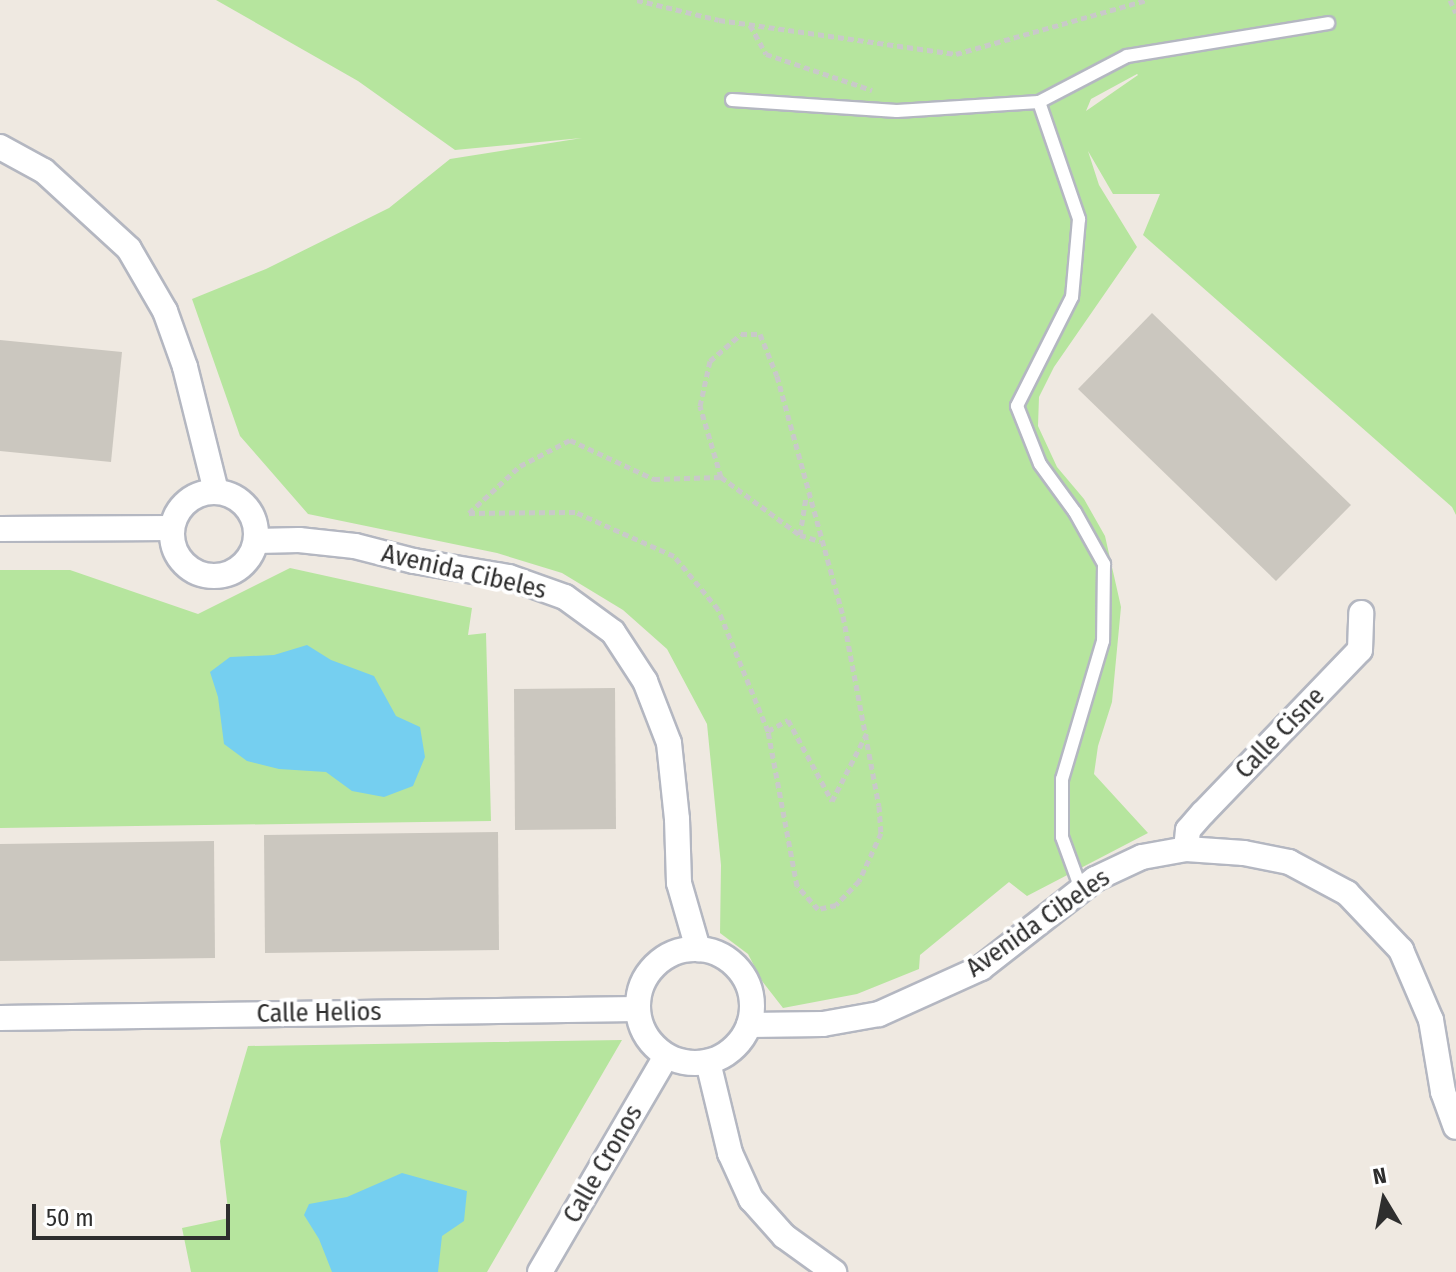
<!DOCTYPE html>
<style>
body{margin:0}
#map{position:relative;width:1456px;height:1272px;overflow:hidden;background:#efe9e1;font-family:"Fira Sans Condensed",sans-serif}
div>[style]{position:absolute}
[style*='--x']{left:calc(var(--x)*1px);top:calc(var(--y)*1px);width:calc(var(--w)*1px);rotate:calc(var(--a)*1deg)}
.green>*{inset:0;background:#b6e59e}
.water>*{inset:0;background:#75cff0}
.building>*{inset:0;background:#cbc7bf}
.path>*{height:5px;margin-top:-2.5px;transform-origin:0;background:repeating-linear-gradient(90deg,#c9c9c9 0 6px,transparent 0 10px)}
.roads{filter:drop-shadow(2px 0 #b4b7c1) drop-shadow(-2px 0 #b4b7c1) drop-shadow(0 2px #b4b7c1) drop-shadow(0 -2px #b4b7c1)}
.lane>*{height:12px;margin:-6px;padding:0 6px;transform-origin:6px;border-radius:6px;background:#fff}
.street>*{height:24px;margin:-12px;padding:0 12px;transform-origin:12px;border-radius:12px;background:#fff}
.street>.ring{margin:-12px;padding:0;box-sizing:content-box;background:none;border:24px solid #fff;border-radius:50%}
span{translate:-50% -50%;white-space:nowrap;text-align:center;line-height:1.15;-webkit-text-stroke:8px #fff;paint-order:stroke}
.street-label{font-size:26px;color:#2e2e2e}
.north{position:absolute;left:1344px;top:1160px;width:80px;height:80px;-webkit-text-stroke:6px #fff;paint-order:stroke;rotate:350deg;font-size:22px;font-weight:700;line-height:32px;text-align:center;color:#2e2e2e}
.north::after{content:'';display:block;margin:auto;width:28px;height:36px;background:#2e2e2e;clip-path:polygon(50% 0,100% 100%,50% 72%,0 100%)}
.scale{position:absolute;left:32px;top:1204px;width:198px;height:36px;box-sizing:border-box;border:4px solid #2e2e2e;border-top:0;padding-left:10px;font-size:24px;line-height:28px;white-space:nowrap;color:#2e2e2e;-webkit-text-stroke:6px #fff;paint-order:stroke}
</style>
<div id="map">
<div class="green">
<i style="clip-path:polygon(evenodd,216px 0,1456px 0,1456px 515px,1452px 507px,1143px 235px,1160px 194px,1113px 194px,1088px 151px,1099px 185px,1137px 247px,1054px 367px,1039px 397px,1038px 426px,1057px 467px,1084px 499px,1105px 536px,1121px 607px,1112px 702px,1098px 746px,1094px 774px,1148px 833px,1027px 896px,1009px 882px,920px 955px,919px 969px,857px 994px,783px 1008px,762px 981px,748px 954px,720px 933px,721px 865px,707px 724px,667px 649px,623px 610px,562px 573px,497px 553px,308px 514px,240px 436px,192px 299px,266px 269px,389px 208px,450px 159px,582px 138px,455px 150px,358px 81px,216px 0,1137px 74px,1138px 75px,1086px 111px,1091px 99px,1137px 74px)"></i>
<i style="clip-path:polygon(290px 568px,472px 608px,468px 635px,486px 633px,491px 821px,0 828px,0 570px,70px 570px,198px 614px)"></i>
<i style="clip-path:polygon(622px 1040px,487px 1272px,191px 1272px,182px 1228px,229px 1218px,220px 1141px,248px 1046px)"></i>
</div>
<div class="water">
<i style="clip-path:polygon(307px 645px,331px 660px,374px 676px,396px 716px,420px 727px,425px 757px,413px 786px,384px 797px,352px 791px,326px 772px,279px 769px,247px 761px,224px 744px,218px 697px,210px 672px,230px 657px,274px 655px)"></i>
<i style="clip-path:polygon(402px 1173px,467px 1191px,464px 1221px,442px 1236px,438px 1272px,332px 1272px,319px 1239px,304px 1215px,309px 1204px,347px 1197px)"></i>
</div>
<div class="building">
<i style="clip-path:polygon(1152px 313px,1351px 505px,1276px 581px,1078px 389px)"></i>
<i style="clip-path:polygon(0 340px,122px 352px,111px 462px,0 451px)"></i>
<i style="clip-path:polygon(615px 688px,616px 829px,515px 830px,514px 689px)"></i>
<i style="clip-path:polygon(498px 832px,499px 950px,265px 953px,264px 835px)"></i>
<i style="clip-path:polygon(214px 841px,215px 958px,0 961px,0 844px)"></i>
</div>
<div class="path">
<i style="--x:637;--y:0;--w:84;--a:13.7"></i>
<i style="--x:719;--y:20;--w:239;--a:8.2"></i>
<i style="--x:956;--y:54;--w:198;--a:-15.8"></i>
<i style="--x:1450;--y:0;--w:14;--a:65"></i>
<i style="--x:750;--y:25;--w:33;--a:61"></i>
<i style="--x:766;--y:54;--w:112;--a:18.8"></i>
<i style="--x:741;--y:334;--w:19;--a:0"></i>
<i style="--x:760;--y:334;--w:45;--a:68"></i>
<i style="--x:777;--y:376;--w:249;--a:74.6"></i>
<i style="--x:843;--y:616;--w:193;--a:79.3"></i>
<i style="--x:879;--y:806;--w:27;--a:86"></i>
<i style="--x:881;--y:833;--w:53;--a:114.6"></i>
<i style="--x:859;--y:881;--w:33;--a:134"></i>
<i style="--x:836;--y:905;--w:18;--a:167"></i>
<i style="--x:818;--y:909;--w:31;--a:-132"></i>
<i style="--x:797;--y:886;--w:158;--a:-100.6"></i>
<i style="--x:768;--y:731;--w:132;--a:-112.3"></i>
<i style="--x:718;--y:609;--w:69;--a:-129.7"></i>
<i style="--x:674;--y:556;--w:108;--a:-156"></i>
<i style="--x:575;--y:512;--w:106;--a:179.5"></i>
<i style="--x:469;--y:513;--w:69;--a:-42.7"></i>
<i style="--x:520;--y:466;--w:56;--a:-27.5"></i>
<i style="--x:570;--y:440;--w:93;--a:24.9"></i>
<i style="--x:654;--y:479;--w:67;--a:-1.7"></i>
<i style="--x:721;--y:477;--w:74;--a:-106.5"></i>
<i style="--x:700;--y:406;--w:46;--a:-77.5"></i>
<i style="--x:710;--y:361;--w:41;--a:-41.1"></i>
<i style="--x:721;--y:477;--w:98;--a:36.3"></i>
<i style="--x:800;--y:535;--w:21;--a:17"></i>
<i style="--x:800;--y:535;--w:39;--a:-81"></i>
<i style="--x:768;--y:731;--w:23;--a:-29"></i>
<i style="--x:788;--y:720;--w:92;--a:61.5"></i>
<i style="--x:832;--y:801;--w:76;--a:-62.8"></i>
</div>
<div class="roads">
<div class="lane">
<i style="--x:732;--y:100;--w:165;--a:3.8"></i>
<i style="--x:897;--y:111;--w:142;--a:-3.6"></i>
<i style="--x:1039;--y:102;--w:124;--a:71.1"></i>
<i style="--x:1079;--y:219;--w:78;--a:95.1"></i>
<i style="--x:1072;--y:297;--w:122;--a:116.8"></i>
<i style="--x:1017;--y:406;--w:62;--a:68.4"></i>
<i style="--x:1040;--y:464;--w:59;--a:53.9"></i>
<i style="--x:1075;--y:512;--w:60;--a:60.9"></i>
<i style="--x:1104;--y:564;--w:77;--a:90.7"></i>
<i style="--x:1103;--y:641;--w:144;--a:106.5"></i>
<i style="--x:1062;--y:779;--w:58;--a:90"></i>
<i style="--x:1062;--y:837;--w:55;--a:69.9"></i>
<i style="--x:1039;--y:102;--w:99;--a:-27.6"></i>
<i style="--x:1127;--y:56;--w:204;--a:-9.3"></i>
</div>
<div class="street">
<i style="--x:0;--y:147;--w:50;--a:28.6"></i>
<i style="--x:44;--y:171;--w:115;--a:42.5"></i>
<i style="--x:129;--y:249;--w:72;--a:59.9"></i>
<i style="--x:165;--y:311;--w:59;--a:70.3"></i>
<i style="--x:185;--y:367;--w:128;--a:76"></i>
<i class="ring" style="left:172px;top:492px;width:60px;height:60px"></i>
<i style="--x:0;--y:529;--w:172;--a:-0.3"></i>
<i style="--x:257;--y:541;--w:42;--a:-1.4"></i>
<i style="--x:299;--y:540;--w:56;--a:6.1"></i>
<i style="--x:355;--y:546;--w:61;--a:14.3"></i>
<i style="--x:414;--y:561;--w:96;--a:9.6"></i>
<i style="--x:509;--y:577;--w:59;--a:19.7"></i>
<i style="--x:565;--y:597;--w:59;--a:36.1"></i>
<i style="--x:613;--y:632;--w:59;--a:56.9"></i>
<i style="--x:645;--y:681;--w:66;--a:68.8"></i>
<i style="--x:669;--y:743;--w:76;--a:84"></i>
<i style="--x:677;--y:819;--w:64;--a:88.2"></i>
<i style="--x:679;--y:883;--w:69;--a:73.9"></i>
<i style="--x:1186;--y:849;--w:19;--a:-84"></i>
<i style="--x:1188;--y:830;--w:23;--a:-49"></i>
<i style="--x:1203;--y:813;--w:226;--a:-46.1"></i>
<i style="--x:1360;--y:650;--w:37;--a:-88"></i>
<i class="ring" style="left:638px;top:949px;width:90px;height:90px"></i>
<i style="--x:0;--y:1018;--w:637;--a:-0.81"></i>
<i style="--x:749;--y:1025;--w:74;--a:-0.8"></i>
<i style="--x:823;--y:1024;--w:57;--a:-10.1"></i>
<i style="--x:879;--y:1014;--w:112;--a:-24.3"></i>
<i style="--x:981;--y:968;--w:145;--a:-38"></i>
<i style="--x:1095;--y:879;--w:52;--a:-25.1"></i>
<i style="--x:1142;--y:857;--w:45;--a:-10.3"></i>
<i style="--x:1186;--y:849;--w:58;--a:3.9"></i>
<i style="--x:1244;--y:853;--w:46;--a:11.3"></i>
<i style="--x:1289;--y:862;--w:66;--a:28.1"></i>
<i style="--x:1347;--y:893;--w:79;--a:46.5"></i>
<i style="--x:1401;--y:950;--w:76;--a:66.8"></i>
<i style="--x:1431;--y:1020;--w:73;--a:80.5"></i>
<i style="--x:1443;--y:1092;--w:37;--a:70"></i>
<i style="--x:708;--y:1062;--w:94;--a:76.4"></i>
<i style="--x:730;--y:1153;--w:51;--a:65.5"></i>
<i style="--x:751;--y:1199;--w:50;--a:48.3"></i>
<i style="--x:784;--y:1236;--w:62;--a:35.8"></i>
<i style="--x:540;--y:1272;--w:250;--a:-59.7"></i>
</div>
</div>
<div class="street-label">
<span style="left:464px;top:572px;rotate:13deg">Avenida Cibeles</span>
<span style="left:1280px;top:733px;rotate:-46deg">Calle Cisne</span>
<span style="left:1038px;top:923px;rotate:-35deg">Avenida Cibeles</span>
<span style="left:319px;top:1013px;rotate:-1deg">Calle Helios</span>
<span style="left:603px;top:1164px;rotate:-60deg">Calle Cronos</span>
</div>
<div class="north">N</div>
<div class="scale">50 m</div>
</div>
